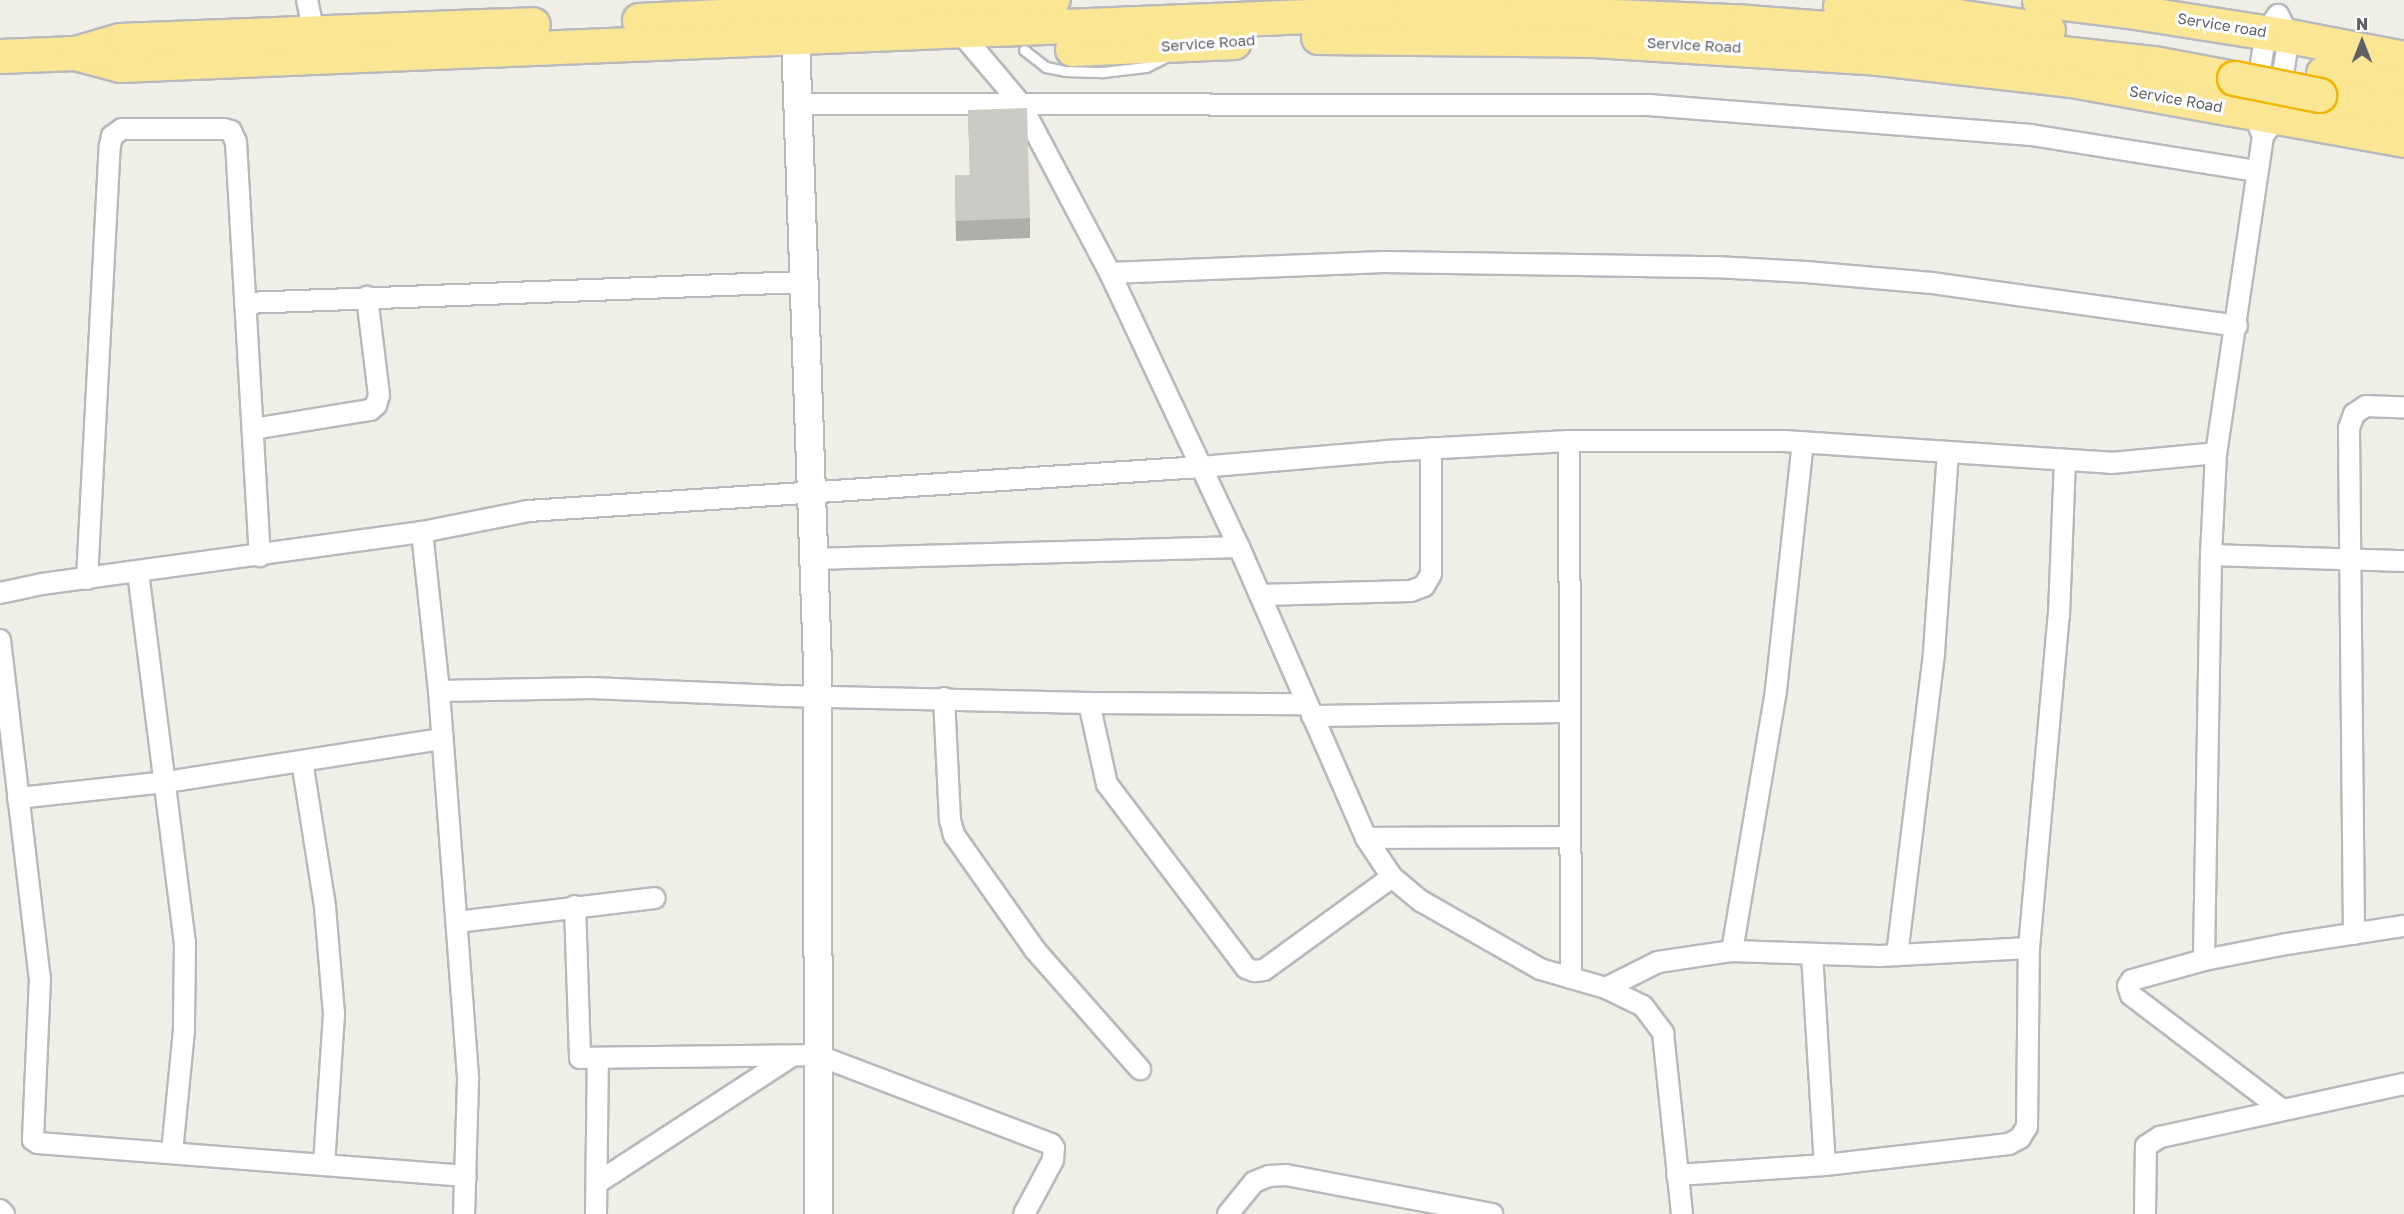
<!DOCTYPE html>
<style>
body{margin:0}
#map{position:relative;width:2404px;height:1214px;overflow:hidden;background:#f0efe7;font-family:"Golos Text",sans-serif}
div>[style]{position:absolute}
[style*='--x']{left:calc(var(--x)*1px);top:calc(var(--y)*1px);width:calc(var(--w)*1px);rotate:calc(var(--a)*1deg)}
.roads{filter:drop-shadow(2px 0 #b7b9bd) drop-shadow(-2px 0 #b7b9bd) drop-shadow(0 2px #b7b9bd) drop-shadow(0 -2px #b7b9bd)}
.lane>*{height:9px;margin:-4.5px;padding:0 4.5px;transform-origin:4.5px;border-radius:4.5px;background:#fff}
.street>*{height:20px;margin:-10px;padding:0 10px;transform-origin:10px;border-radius:10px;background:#fff}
.secondary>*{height:27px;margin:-13.5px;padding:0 13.5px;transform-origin:13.5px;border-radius:13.5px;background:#fff}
.highway>*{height:33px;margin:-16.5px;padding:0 16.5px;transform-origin:16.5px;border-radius:16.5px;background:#fbe694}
.bridges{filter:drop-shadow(2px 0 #f3b505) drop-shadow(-2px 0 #f3b505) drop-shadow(0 2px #f3b505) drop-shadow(0 -2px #f3b505)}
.highway-bridge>*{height:33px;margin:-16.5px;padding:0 16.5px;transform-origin:16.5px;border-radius:16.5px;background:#fbe694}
.wall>*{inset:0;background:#afaea9}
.building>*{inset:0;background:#cccac4}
span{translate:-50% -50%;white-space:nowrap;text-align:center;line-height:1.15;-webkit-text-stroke:6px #fff;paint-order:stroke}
.street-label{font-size:15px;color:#5e6267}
.north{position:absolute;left:2332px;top:12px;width:60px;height:60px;-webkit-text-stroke:4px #fff;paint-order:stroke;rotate:0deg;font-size:16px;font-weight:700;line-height:24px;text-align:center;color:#5e6267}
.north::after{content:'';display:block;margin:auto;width:21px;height:27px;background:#5e6267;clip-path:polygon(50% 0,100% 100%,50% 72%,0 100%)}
</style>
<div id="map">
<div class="roads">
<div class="lane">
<i style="--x:1024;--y:50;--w:28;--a:38"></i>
<i style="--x:1046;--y:67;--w:19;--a:12"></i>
<i style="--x:1065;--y:71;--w:38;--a:2"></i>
<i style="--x:1103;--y:72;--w:43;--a:-6.6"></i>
<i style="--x:1146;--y:67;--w:25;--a:-27"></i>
</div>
<div class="street">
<i style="--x:307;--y:0;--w:33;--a:78"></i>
<i style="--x:955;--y:26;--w:101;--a:49.8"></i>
<i style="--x:1020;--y:103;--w:192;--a:62.1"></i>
<i style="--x:1110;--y:273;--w:303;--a:64.8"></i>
<i style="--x:1239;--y:547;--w:318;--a:66.4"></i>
<i style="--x:1366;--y:838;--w:47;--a:56.3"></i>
<i style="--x:1392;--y:877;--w:38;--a:40"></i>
<i style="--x:1421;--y:901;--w:137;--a:29.7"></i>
<i style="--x:1540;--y:969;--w:69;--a:16.1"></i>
<i style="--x:1606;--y:988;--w:41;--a:25.9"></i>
<i style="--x:1643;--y:1006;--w:34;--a:53"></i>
<i style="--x:1663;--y:1033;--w:182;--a:84"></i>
<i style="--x:798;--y:104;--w:851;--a:0.07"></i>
<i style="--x:1649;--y:105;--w:383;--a:4.5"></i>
<i style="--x:2031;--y:135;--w:229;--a:9.1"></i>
<i style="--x:2263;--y:136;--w:25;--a:-113"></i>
<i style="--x:2253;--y:113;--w:82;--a:-80.9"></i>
<i style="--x:2266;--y:32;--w:21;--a:-55"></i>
<i style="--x:2278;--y:15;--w:24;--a:62"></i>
<i style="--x:2289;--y:36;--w:83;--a:99"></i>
<i style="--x:2276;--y:118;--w:22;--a:126"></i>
<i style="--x:2263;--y:136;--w:320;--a:98.4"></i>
<i style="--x:2216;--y:453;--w:102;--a:92.8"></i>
<i style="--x:2211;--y:555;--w:405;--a:91"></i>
<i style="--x:2204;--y:960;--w:75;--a:164.5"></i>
<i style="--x:2132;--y:980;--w:7;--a:124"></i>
<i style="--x:2128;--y:986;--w:9;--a:72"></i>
<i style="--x:2131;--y:995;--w:188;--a:37.2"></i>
<i style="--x:1110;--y:273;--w:274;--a:-2.3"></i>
<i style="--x:1384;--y:262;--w:331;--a:0.9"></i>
<i style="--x:1715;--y:267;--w:91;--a:3.1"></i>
<i style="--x:1806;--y:272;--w:126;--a:5"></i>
<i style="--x:1932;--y:283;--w:308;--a:8"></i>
<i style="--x:245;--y:303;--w:559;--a:-2.15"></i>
<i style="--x:253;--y:429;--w:119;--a:-9.2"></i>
<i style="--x:370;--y:410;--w:8;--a:-40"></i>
<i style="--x:376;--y:405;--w:10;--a:-73"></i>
<i style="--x:379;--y:395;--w:99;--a:-97"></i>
<i style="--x:1569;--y:441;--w:537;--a:89.79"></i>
<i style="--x:422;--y:532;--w:160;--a:83.9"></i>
<i style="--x:439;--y:691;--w:390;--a:85.7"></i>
<i style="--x:468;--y:1080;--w:134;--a:91.7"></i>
<i style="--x:2211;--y:555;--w:193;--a:1.8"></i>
<i style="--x:813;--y:559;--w:426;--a:-1.6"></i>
<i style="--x:138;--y:572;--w:373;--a:82.8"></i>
<i style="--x:185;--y:942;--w:88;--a:90.7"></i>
<i style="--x:184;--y:1030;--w:123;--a:95.6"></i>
<i style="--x:87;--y:579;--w:434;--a:-87"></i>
<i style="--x:110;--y:146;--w:10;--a:-79"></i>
<i style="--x:112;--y:136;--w:12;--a:-35"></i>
<i style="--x:122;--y:129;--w:102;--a:0"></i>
<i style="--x:224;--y:129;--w:7;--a:16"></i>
<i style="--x:231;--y:131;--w:12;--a:66"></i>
<i style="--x:236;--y:142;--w:415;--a:86.7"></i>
<i style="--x:0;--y:593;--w:43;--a:-12.1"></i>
<i style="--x:42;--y:584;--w:384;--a:-7.8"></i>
<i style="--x:422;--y:532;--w:108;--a:-11.2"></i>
<i style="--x:528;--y:511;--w:674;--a:-3.74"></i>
<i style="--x:1201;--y:467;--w:186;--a:-4.9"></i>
<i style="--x:1386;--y:451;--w:183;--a:-3.1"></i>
<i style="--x:1569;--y:441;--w:215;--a:0"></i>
<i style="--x:1784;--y:441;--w:328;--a:3.8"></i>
<i style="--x:2111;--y:463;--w:105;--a:-5.4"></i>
<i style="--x:1260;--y:595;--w:151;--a:-1.5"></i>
<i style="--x:1411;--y:591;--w:14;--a:-21"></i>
<i style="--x:1424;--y:586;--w:14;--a:-60"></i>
<i style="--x:1431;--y:574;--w:126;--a:-90"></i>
<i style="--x:0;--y:640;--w:340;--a:83.3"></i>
<i style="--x:40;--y:978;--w:162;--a:92.5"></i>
<i style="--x:33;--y:1140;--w:6;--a:31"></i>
<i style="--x:38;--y:1143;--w:429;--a:4.4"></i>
<i style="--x:439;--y:691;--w:152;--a:-1.1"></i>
<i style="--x:591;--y:688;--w:194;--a:2.4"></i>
<i style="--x:785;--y:696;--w:304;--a:1.3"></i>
<i style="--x:1089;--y:703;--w:218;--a:0.3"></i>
<i style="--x:944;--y:698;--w:122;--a:87.2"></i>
<i style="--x:950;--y:820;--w:16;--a:75"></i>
<i style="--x:954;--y:835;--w:141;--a:54.8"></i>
<i style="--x:1035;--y:950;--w:159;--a:48.6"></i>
<i style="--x:1089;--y:703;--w:83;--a:77.5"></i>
<i style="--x:1107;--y:784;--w:231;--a:52.9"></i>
<i style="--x:1246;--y:968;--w:9;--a:21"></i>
<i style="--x:1254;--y:971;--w:10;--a:-6"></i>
<i style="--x:1264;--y:970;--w:158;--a:-36"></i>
<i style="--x:1312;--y:716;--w:256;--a:-0.9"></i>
<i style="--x:302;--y:761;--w:148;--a:81"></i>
<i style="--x:325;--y:907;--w:107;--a:85.2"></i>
<i style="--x:334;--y:1014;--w:151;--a:93.8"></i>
<i style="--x:18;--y:798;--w:149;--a:-6.2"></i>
<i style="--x:166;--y:782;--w:279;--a:-8.9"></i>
<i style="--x:1366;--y:838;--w:204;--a:-0.3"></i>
<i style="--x:575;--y:906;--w:152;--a:88.1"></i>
<i style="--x:580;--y:1058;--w:237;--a:-0.7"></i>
<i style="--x:817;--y:1055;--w:250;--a:20.8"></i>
<i style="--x:1051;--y:1144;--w:5;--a:53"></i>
<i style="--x:1054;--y:1148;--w:12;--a:95"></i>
<i style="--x:1053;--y:1160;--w:61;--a:118.2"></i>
<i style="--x:457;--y:922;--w:199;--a:-6.9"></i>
<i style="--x:2354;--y:934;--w:506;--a:-90.57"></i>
<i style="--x:2349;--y:428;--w:15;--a:-70"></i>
<i style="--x:2354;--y:414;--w:14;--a:-34"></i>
<i style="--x:2366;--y:406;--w:38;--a:2"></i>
<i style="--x:1732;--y:951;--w:265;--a:-80.4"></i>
<i style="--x:1776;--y:690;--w:249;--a:-83.8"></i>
<i style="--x:1812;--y:954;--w:211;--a:86.5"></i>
<i style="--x:1897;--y:955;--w:305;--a:-83"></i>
<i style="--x:1934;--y:652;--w:200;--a:-86"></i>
<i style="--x:2204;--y:960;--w:84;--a:-11"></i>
<i style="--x:2286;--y:944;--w:119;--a:-8.7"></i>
<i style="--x:1606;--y:988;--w:58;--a:-26.6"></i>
<i style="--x:1658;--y:962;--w:75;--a:-8.5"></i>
<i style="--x:1732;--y:951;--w:148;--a:1.9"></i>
<i style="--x:1880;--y:956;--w:149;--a:-3.1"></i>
<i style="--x:1677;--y:1175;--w:148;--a:-3.9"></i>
<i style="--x:1825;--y:1165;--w:185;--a:-6.5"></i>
<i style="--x:2009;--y:1144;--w:13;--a:-29"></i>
<i style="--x:2020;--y:1138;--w:13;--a:-58"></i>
<i style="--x:2027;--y:1127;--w:179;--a:-89.4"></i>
<i style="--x:2029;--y:948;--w:334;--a:-84.9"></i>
<i style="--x:2059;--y:615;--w:155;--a:-87.8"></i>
<i style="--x:597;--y:1183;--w:233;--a:-33.1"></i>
<i style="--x:0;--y:1210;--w:6;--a:45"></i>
<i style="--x:596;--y:1214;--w:156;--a:-89.3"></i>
<i style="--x:1228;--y:1214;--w:41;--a:-50.9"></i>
<i style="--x:1254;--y:1182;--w:16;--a:-22"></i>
<i style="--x:1269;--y:1176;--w:17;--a:-3"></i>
<i style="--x:1286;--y:1175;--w:210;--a:10.7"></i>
<i style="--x:2145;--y:1214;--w:68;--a:-89.2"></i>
<i style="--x:2146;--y:1146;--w:17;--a:-33"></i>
<i style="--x:2160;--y:1137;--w:250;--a:-12.3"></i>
</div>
<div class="secondary">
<i style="--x:795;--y:37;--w:626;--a:87.99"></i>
<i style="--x:817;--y:663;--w:551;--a:89.9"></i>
</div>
<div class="highway">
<i style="--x:2039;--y:0;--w:97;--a:7.1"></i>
<i style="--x:2135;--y:12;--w:156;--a:8.9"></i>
<i style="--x:2289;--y:36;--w:117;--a:10.8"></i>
<i style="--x:1840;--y:6;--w:117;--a:4.9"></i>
<i style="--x:1957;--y:16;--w:92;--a:8.7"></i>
<i style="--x:639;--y:20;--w:414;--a:-2.8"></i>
<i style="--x:1318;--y:37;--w:275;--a:0.6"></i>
<i style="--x:1593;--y:40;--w:285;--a:3.6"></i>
<i style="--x:1877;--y:58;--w:195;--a:6.5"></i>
<i style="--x:2071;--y:80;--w:338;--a:10.2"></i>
<i style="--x:1072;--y:49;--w:162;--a:-2.5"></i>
<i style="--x:75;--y:53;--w:47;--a:14.9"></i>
<i style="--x:120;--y:65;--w:1288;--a:-2.36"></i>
<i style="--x:1407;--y:12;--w:114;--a:0"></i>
<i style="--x:1521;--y:12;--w:226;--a:2.5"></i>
<i style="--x:1747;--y:22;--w:106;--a:4.3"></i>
<i style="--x:1853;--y:30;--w:303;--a:6.3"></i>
<i style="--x:2154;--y:63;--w:81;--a:10.6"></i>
<i style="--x:0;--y:56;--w:75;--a:-2.3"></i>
<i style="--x:75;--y:53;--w:47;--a:-16.1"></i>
<i style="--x:120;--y:40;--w:413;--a:-2.2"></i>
<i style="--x:2323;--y:73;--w:82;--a:8.4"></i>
<i style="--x:2319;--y:95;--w:87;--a:11.3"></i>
</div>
</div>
<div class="bridges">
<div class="highway-bridge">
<i style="--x:2234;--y:78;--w:87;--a:11.3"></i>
</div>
</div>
<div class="wall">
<i style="clip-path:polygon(968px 110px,1030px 218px,1030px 238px,956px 241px,955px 175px,970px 175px)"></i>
</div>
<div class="building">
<i style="clip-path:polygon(1027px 108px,1030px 218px,956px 221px,955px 175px,970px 175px,968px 110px)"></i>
</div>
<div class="street-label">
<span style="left:2222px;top:25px;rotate:9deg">Service road</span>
<span style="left:1208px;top:43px;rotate:-4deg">Service Road</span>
<span style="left:1694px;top:45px;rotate:3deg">Service Road</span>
<span style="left:2176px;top:99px;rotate:10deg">Service Road</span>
</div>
<div class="north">N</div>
</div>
